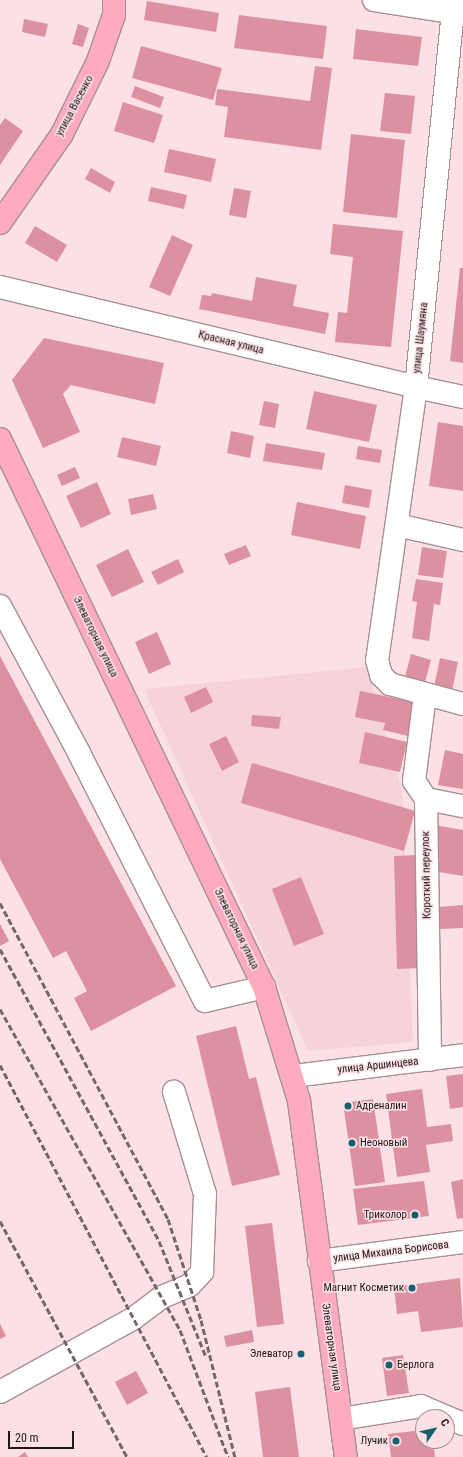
<!DOCTYPE html>
<meta charset="utf-8">
<style>
body{margin:0}
#map{position:relative;width:463px;height:1457px;overflow:hidden;background:#fbe1e5;font-family:"Roboto Condensed",sans-serif}
div>[style]{position:absolute}
[style*='--x']{left:calc(var(--x)*1px);top:calc(var(--y)*1px);width:calc(var(--w)*1px);rotate:calc(var(--a)*1deg)}
.built>*{inset:0;background:#f5d3d9}
.building>*{inset:0;background:#dc90a0}
.roads{filter:drop-shadow(1px 0 #a79094) drop-shadow(-1px 0 #a79094) drop-shadow(0 1px #a79094) drop-shadow(0 -1px #a79094)}
.minor>*{height:22px;margin:-11px;padding:0 11px;transform-origin:11px;border-radius:11px;background:#fff}
.major>*{height:22px;margin:-11px;padding:0 11px;transform-origin:11px;border-radius:11px;background:#feaabf}
.rail>*{height:3px;margin-top:-1.5px;transform-origin:0;background:repeating-linear-gradient(90deg,#756668 0 6px,transparent 0 9px)}
.dots>*{width:11px;height:11px;translate:-50% -50%;box-sizing:border-box;border:2px solid #fbe1e5;border-radius:50%}
span{translate:-50% -50%;white-space:nowrap;text-align:center;line-height:1.15;-webkit-text-stroke:3px #fbe1e5;paint-order:stroke}
.street-label{font-size:11px;color:#1e1617}
.poi-label{font-size:11px;color:#1e1617}
.left{translate:0 -50%;text-align:left}
.right{translate:-100% -50%;text-align:right}
.north{position:absolute;left:415px;top:1409px;width:40px;height:40px;box-sizing:border-box;background:#fbe1e5;border:1px solid #a39093;border-radius:50%;rotate:56deg;font-size:11px;font-weight:700;line-height:16px;text-align:center;color:#1e1617}
.north::after{content:'';display:block;margin:auto;width:14px;height:18px;background:#16606e;clip-path:polygon(50% 0,100% 100%,50% 72%,0 100%)}
.scale{position:absolute;left:8px;top:1431px;width:66px;height:18px;box-sizing:border-box;border:2px solid #1e1617;border-top:0;padding-left:5px;font-size:12px;line-height:14px;white-space:nowrap;color:#1e1617;-webkit-text-stroke:3px #fbe1e5;paint-order:stroke}
</style>
<div id="map">
<div class="built">
<i style="clip-path:polygon(367px 667px,402px 791px,413px 1042px,308px 1051px,144px 689px)"></i>
</div>
<div class="building">
<i style="clip-path:polygon(147px 1px,219px 13px,216px 32px,144px 20px)"></i>
<i style="clip-path:polygon(239px 15px,327px 26px,323px 59px,234px 48px)"></i>
<i style="clip-path:polygon(24px 19px,48px 24px,45px 37px,22px 32px)"></i>
<i style="clip-path:polygon(78px 24px,89px 28px,83px 47px,72px 44px)"></i>
<i style="clip-path:polygon(356px 29px,422px 37px,418px 66px,353px 59px)"></i>
<i style="clip-path:polygon(141px 46px,222px 68px,213px 100px,132px 78px)"></i>
<i style="clip-path:polygon(315px 66px,332px 68px,321px 150px,224px 137px,228px 107px,215px 105px,217px 89px,310px 101px)"></i>
<i style="clip-path:polygon(135px 86px,164px 97px,160px 108px,131px 97px)"></i>
<i style="clip-path:polygon(385px 93px,415px 96px,411px 134px,380px 131px)"></i>
<i style="clip-path:polygon(123px 102px,163px 115px,154px 143px,114px 131px)"></i>
<i style="clip-path:polygon(5px 118px,23px 131px,0 165px,0 125px)"></i>
<i style="clip-path:polygon(351px 134px,405px 140px,397px 218px,343px 212px)"></i>
<i style="clip-path:polygon(169px 149px,216px 159px,211px 182px,164px 172px)"></i>
<i style="clip-path:polygon(91px 168px,115px 182px,110px 193px,85px 179px)"></i>
<i style="clip-path:polygon(151px 187px,187px 195px,184px 209px,148px 201px)"></i>
<i style="clip-path:polygon(234px 188px,251px 191px,246px 218px,229px 215px)"></i>
<i style="clip-path:polygon(333px 224px,403px 231px,391px 347px,335px 342px,338px 312px,347px 313px,353px 257px,330px 254px)"></i>
<i style="clip-path:polygon(35px 226px,67px 245px,57px 262px,25px 243px)"></i>
<i style="clip-path:polygon(172px 235px,193px 245px,170px 296px,149px 287px)"></i>
<i style="clip-path:polygon(460px 268px,463px 268px,463px 363px,450px 361px)"></i>
<i style="clip-path:polygon(256px 277px,297px 285px,293px 306px,329px 313px,325px 334px,199px 309px,202px 295px,211px 296px,212px 293px,252px 301px)"></i>
<i style="clip-path:polygon(44px 338px,164px 363px,155px 404px,71px 385px,63px 394px,80px 432px,43px 448px,12px 380px)"></i>
<i style="clip-path:polygon(314px 391px,377px 405px,369px 442px,306px 429px)"></i>
<i style="clip-path:polygon(264px 401px,279px 404px,275px 428px,259px 425px)"></i>
<i style="clip-path:polygon(438px 422px,463px 426px,463px 491px,429px 486px)"></i>
<i style="clip-path:polygon(231px 431px,254px 436px,250px 458px,227px 453px)"></i>
<i style="clip-path:polygon(122px 437px,161px 446px,156px 466px,117px 457px)"></i>
<i style="clip-path:polygon(266px 443px,325px 453px,322px 470px,263px 461px)"></i>
<i style="clip-path:polygon(358px 446px,382px 450px,380px 463px,356px 459px)"></i>
<i style="clip-path:polygon(75px 467px,80px 478px,62px 486px,57px 475px)"></i>
<i style="clip-path:polygon(97px 482px,111px 514px,81px 528px,66px 496px)"></i>
<i style="clip-path:polygon(345px 485px,372px 490px,369px 508px,342px 503px)"></i>
<i style="clip-path:polygon(153px 494px,157px 509px,131px 515px,128px 499px)"></i>
<i style="clip-path:polygon(297px 502px,366px 516px,360px 549px,291px 535px)"></i>
<i style="clip-path:polygon(246px 545px,251px 556px,229px 565px,224px 554px)"></i>
<i style="clip-path:polygon(422px 547px,447px 551px,443px 578px,418px 575px)"></i>
<i style="clip-path:polygon(128px 549px,144px 582px,112px 597px,96px 565px)"></i>
<i style="clip-path:polygon(178px 559px,184px 572px,158px 585px,151px 572px)"></i>
<i style="clip-path:polygon(416px 579px,443px 583px,440px 605px,434px 604px,429px 641px,412px 638px,417px 602px,412px 601px)"></i>
<i style="clip-path:polygon(157px 632px,171px 664px,149px 674px,135px 642px)"></i>
<i style="clip-path:polygon(411px 654px,431px 660px,425px 682px,405px 677px)"></i>
<i style="clip-path:polygon(0 656px,176px 986px,91px 1031px,74px 998px,87px 991px,66px 951px,53px 958px,0 859px)"></i>
<i style="clip-path:polygon(440px 658px,458px 662px,452px 691px,434px 687px)"></i>
<i style="clip-path:polygon(206px 687px,213px 702px,191px 713px,184px 697px)"></i>
<i style="clip-path:polygon(360px 691px,415px 702px,408px 736px,383px 730px,385px 723px,355px 717px)"></i>
<i style="clip-path:polygon(252px 715px,281px 717px,279px 729px,251px 726px)"></i>
<i style="clip-path:polygon(365px 732px,407px 742px,400px 772px,359px 763px)"></i>
<i style="clip-path:polygon(226px 736px,239px 762px,222px 771px,209px 744px)"></i>
<i style="clip-path:polygon(445px 750px,463px 754px,463px 789px,438px 785px)"></i>
<i style="clip-path:polygon(252px 763px,415px 811px,404px 851px,241px 803px)"></i>
<i style="clip-path:polygon(434px 825px,463px 830px,463px 876px,427px 870px)"></i>
<i style="clip-path:polygon(416px 855px,419px 968px,397px 969px,394px 856px)"></i>
<i style="clip-path:polygon(301px 877px,324px 934px,294px 946px,272px 889px)"></i>
<i style="clip-path:polygon(463px 905px,463px 928px,439px 929px,438px 907px)"></i>
<i style="clip-path:polygon(0 924px,9px 941px,0 946px)"></i>
<i style="clip-path:polygon(236px 1026px,249px 1079px,256px 1077px,280px 1175px,232px 1186px,196px 1036px)"></i>
<i style="clip-path:polygon(463px 1074px,463px 1107px,450px 1109px,446px 1076px)"></i>
<i style="clip-path:polygon(422px 1089px,427px 1127px,451px 1124px,453px 1141px,426px 1145px,430px 1172px,397px 1177px,386px 1094px)"></i>
<i style="clip-path:polygon(373px 1099px,385px 1182px,355px 1186px,343px 1103px)"></i>
<i style="clip-path:polygon(463px 1179px,463px 1218px,457px 1219px,451px 1182px)"></i>
<i style="clip-path:polygon(424px 1181px,429px 1216px,358px 1225px,353px 1189px)"></i>
<i style="clip-path:polygon(272px 1223px,284px 1324px,257px 1327px,245px 1226px)"></i>
<i style="clip-path:polygon(460px 1278px,463px 1327px,421px 1332px,418px 1311px,397px 1314px,394px 1287px)"></i>
<i style="clip-path:polygon(0 1324px,6px 1336px,0 1339px)"></i>
<i style="clip-path:polygon(252px 1330px,254px 1342px,226px 1347px,224px 1336px)"></i>
<i style="clip-path:polygon(403px 1355px,409px 1393px,387px 1396px,382px 1358px)"></i>
<i style="clip-path:polygon(136px 1371px,148px 1393px,127px 1405px,115px 1382px)"></i>
<i style="clip-path:polygon(290px 1387px,299px 1457px,263px 1457px,255px 1392px)"></i>
<i style="clip-path:polygon(423px 1430px,423px 1441px,433px 1441px,435px 1457px,391px 1457px,388px 1434px)"></i>
<i style="clip-path:polygon(25px 1452px,28px 1457px,18px 1457px)"></i>
</div>
<div class="roads">
<div class="minor">
<i style="--x:374;--y:0;--w:90;--a:8.9"></i>
<i style="--x:454;--y:0;--w:389;--a:95.6"></i>
<i style="--x:416;--y:387;--w:276;--a:98.1"></i>
<i style="--x:377;--y:660;--w:16;--a:75"></i>
<i style="--x:381;--y:675;--w:13;--a:45"></i>
<i style="--x:390;--y:684;--w:76;--a:15.3"></i>
<i style="--x:0;--y:287;--w:428;--a:13.5"></i>
<i style="--x:416;--y:387;--w:48;--a:12"></i>
<i style="--x:397;--y:525;--w:68;--a:12.8"></i>
<i style="--x:0;--y:606;--w:167;--a:61.7"></i>
<i style="--x:79;--y:753;--w:278;--a:63.1"></i>
<i style="--x:205;--y:1001;--w:61;--a:-13.3"></i>
<i style="--x:425;--y:695;--w:87;--a:97.3"></i>
<i style="--x:414;--y:781;--w:22;--a:56"></i>
<i style="--x:426;--y:799;--w:261;--a:89.1"></i>
<i style="--x:426;--y:799;--w:38;--a:11"></i>
<i style="--x:293;--y:1076;--w:171;--a:-7"></i>
<i style="--x:319;--y:1261;--w:145;--a:-7.5"></i>
<i style="--x:0;--y:1392;--w:153;--a:-28.9"></i>
<i style="--x:134;--y:1318;--w:35;--a:-37"></i>
<i style="--x:162;--y:1297;--w:30;--a:-23"></i>
<i style="--x:190;--y:1285;--w:18;--a:-47"></i>
<i style="--x:202;--y:1272;--w:78;--a:-87.8"></i>
<i style="--x:205;--y:1194;--w:107;--a:-106.9"></i>
<i style="--x:341;--y:1419;--w:81;--a:-9.2"></i>
<i style="--x:421;--y:1406;--w:46;--a:23.2"></i>
</div>
<div class="major">
<i style="--x:0;--y:223;--w:108;--a:-55.1"></i>
<i style="--x:62;--y:134;--w:81;--a:-63.7"></i>
<i style="--x:98;--y:61;--w:49;--a:-70.8"></i>
<i style="--x:114;--y:15;--w:15;--a:-90"></i>
<i style="--x:0;--y:439;--w:608;--a:64.28"></i>
<i style="--x:264;--y:987;--w:119;--a:72.9"></i>
<i style="--x:299;--y:1101;--w:359;--a:82.5"></i>
</div>
</div>
<div class="rail">
<i style="--x:0;--y:903;--w:358;--a:62"></i>
<i style="--x:168;--y:1219;--w:106;--a:71.9"></i>
<i style="--x:201;--y:1320;--w:141;--a:76.1"></i>
<i style="--x:0;--y:949;--w:332;--a:61.4"></i>
<i style="--x:159;--y:1241;--w:125;--a:67.9"></i>
<i style="--x:0;--y:1009;--w:368;--a:60.7"></i>
<i style="--x:180;--y:1330;--w:136;--a:69.3"></i>
<i style="--x:0;--y:1065;--w:443;--a:62.2"></i>
<i style="--x:0;--y:1221;--w:268;--a:61.7"></i>
</div>
<div class="dots">
<i style="left:348px;top:1106px;background:#16606e"></i>
<i style="left:352px;top:1143px;background:#16606e"></i>
<i style="left:415px;top:1215px;background:#16606e"></i>
<i style="left:412px;top:1288px;background:#16606e"></i>
<i style="left:301px;top:1354px;background:#16606e"></i>
<i style="left:389px;top:1365px;background:#16606e"></i>
<i style="left:396px;top:1441px;background:#16606e"></i>
</div>
<div class="street-label">
<span style="left:75px;top:106px;rotate:-62deg">улица Васенко</span>
<span style="left:421px;top:338px;rotate:-84deg">улица Шаумяна</span>
<span style="left:231px;top:343px;rotate:14deg">Красная улица</span>
<span style="left:95px;top:637px;rotate:64deg">Элеваторная улица</span>
<span style="left:427px;top:875px;rotate:-91deg">Короткий переулок</span>
<span style="left:236px;top:929px;rotate:64deg">Элеваторная улица</span>
<span style="left:378px;top:1066px;rotate:-6deg">улица Аршинцева</span>
<span style="left:391px;top:1252px;rotate:-7deg">улица Михаила Борисова</span>
<span style="left:331px;top:1347px;rotate:82deg">Элеваторная улица</span>
</div>
<div class="poi-label">
<span class="left" style="left:356px;top:1106px">Адреналин</span>
<span class="left" style="left:360px;top:1143px">Неоновый</span>
<span class="right" style="left:407px;top:1215px">Триколор</span>
<span class="right" style="left:404px;top:1288px">Магнит Косметик</span>
<span class="right" style="left:293px;top:1354px">Элеватор</span>
<span class="left" style="left:397px;top:1365px">Берлога</span>
<span class="right" style="left:388px;top:1441px">Лучик</span>
</div>
<div class="north">С</div>
<div class="scale">20 m</div>
</div>
